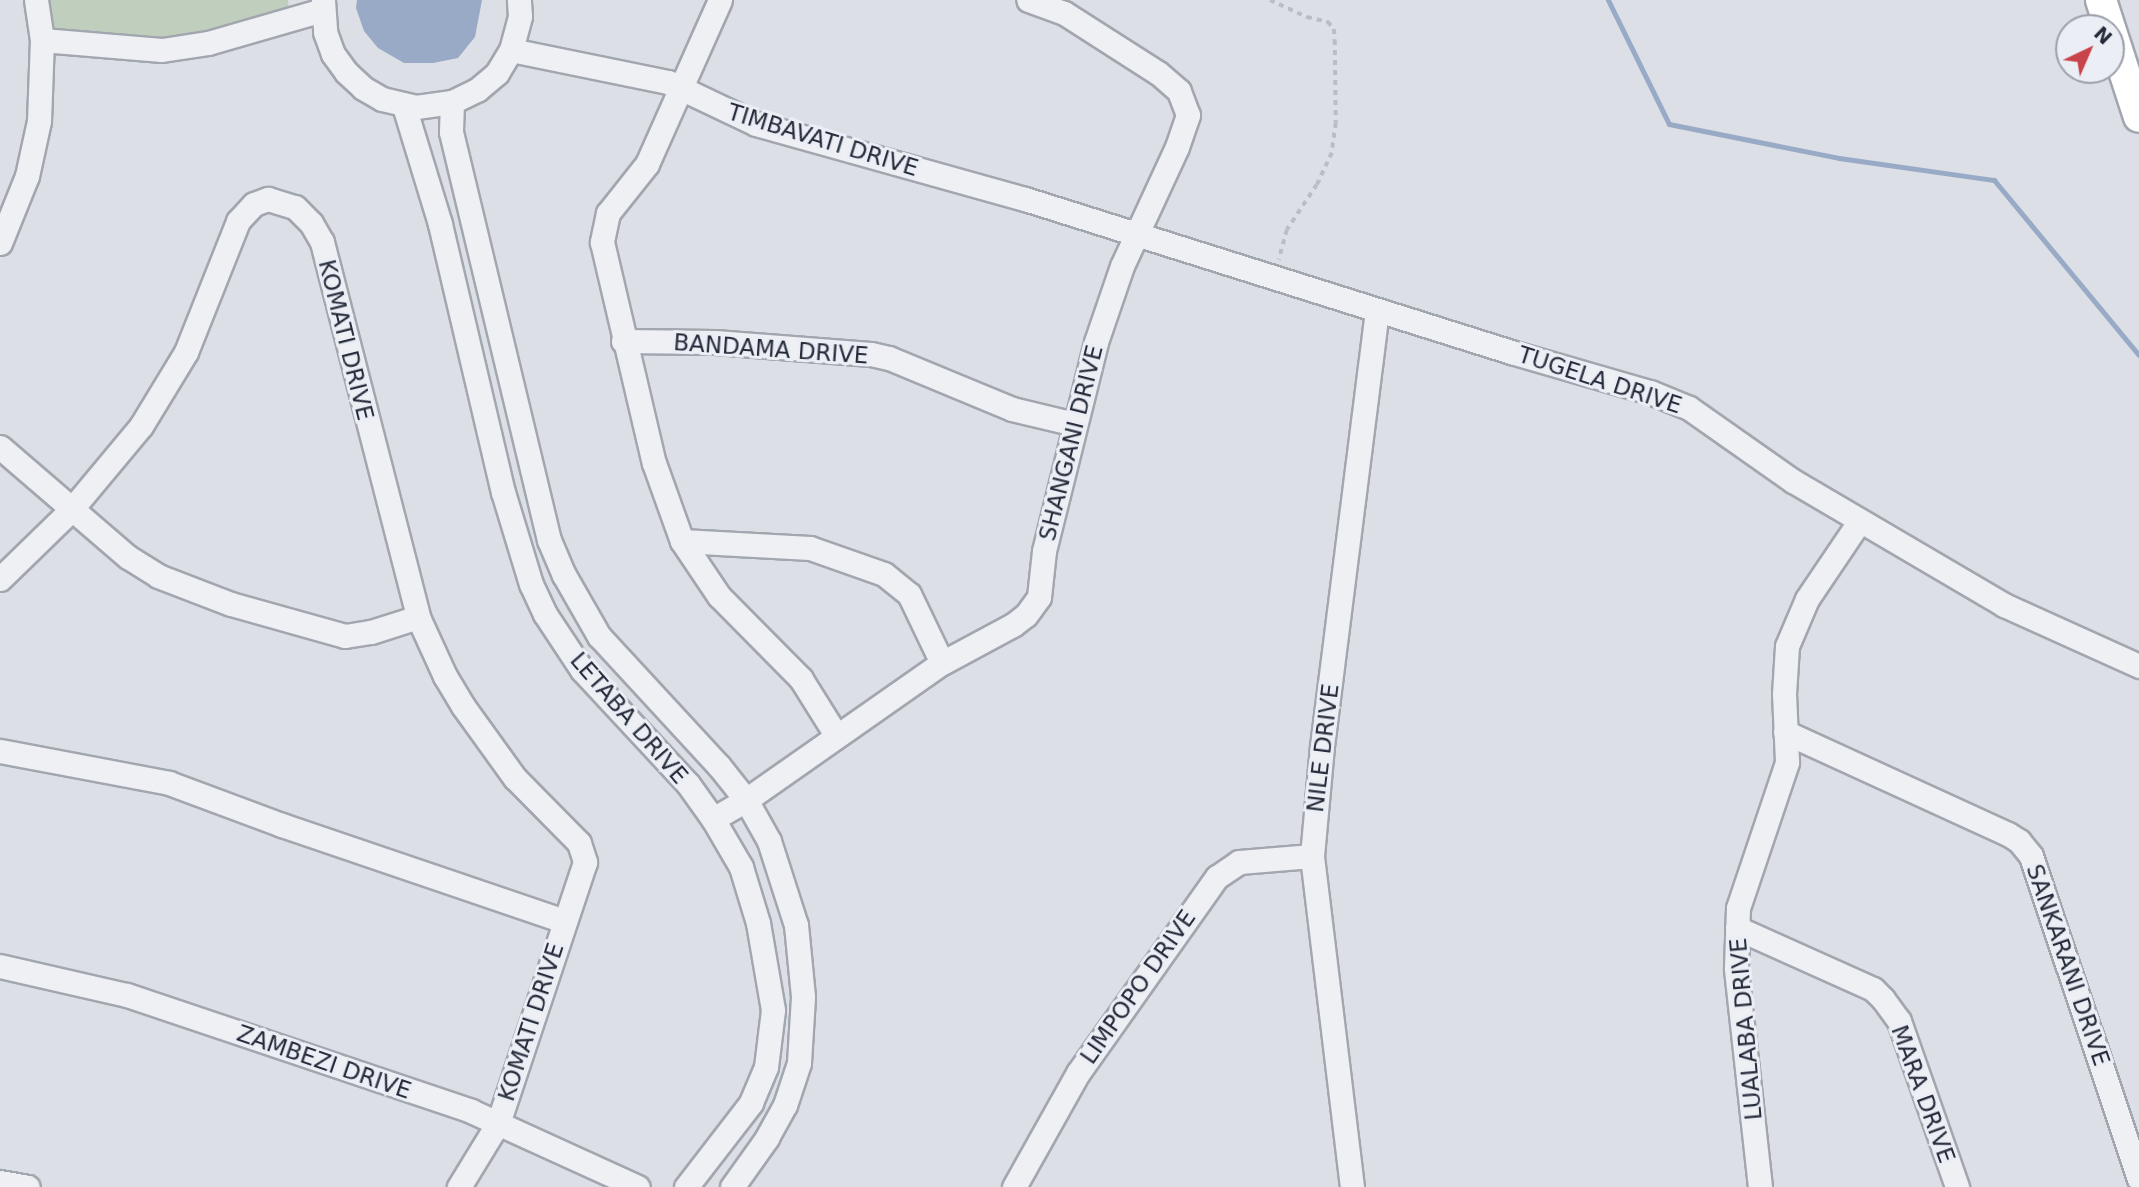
<!DOCTYPE html>
<style>
body{margin:0}
#map{position:relative;width:2139px;height:1187px;overflow:hidden;background:#dcdfe6;font-family:"DejaVu Sans",sans-serif}
div>[style]{position:absolute}
[style*='--x']{left:calc(var(--x)*1px);top:calc(var(--y)*1px);width:calc(var(--w)*1px);rotate:calc(var(--a)*1deg)}
.green>*{inset:0;background:#c0cfbd}
.water>*{inset:0;background:#98aac5}
.stream>*{height:5px;margin:-2.5px;padding:0 2.5px;transform-origin:2.5px;border-radius:2.5px;background:#98aac5}
.path>*{height:3.5px;margin-top:-1.75px;transform-origin:0;background:repeating-linear-gradient(90deg,#bbbdc4 0 5px,transparent 0 10px)}
.roads{filter:drop-shadow(2px 0 #a2a6af) drop-shadow(-2px 0 #a2a6af) drop-shadow(0 2px #a2a6af) drop-shadow(0 -2px #a2a6af)}
.minor>*{height:23px;margin:-11.5px;padding:0 11.5px;transform-origin:11.5px;border-radius:11.5px;background:#eff0f4}
.major>*{height:30px;margin:-15px;padding:0 15px;transform-origin:15px;border-radius:15px;background:#fff}
span{translate:-50% -50%;white-space:nowrap;text-align:center;line-height:1.15;-webkit-text-stroke:6px #ebeef4;paint-order:stroke}
.street-label{font-size:23px;color:#262c3b}
.north{position:absolute;left:2055px;top:14px;width:70px;height:70px;box-sizing:border-box;background:#ebeef4;border:2px solid #9ca0aa;border-radius:50%;rotate:44deg;font-size:19px;font-weight:700;line-height:28px;text-align:center;color:#262c3b}
.north::after{content:'';display:block;margin:auto;width:24px;height:32px;background:#c9434b;clip-path:polygon(50% 0,100% 100%,50% 72%,0 100%)}
</style>
<div id="map">
<div class="green">
<i style="clip-path:polygon(36px 0,288px 0,290px 18px,191px 47px,43px 40px)"></i>
</div>
<div class="water">
<i style="clip-path:polygon(357px 0,482px 0,475px 37px,458px 58px,433px 63px,404px 63px,378px 48px,364px 31px,356px 8px)"></i>
</div>
<div class="stream">
<i style="--x:1608;--y:0;--w:138;--a:63.8"></i>
<i style="--x:1669;--y:124;--w:173;--a:11.3"></i>
<i style="--x:1839;--y:158;--w:157;--a:8.1"></i>
<i style="--x:1994;--y:180;--w:227;--a:50.4"></i>
</div>
<div class="path">
<i style="--x:1270;--y:0;--w:41;--a:24.7"></i>
<i style="--x:1307;--y:17;--w:22;--a:13"></i>
<i style="--x:1328;--y:22;--w:9;--a:49"></i>
<i style="--x:1334;--y:29;--w:11;--a:85"></i>
<i style="--x:1335;--y:40;--w:83;--a:89.3"></i>
<i style="--x:1336;--y:123;--w:30;--a:98"></i>
<i style="--x:1332;--y:153;--w:35;--a:115"></i>
<i style="--x:1317;--y:185;--w:54;--a:123.7"></i>
<i style="--x:1287;--y:230;--w:31;--a:105"></i>
</div>
<div class="roads">
<div class="minor">
<i style="--x:323;--y:0;--w:32;--a:86"></i>
<i style="--x:325;--y:32;--w:23;--a:70"></i>
<i style="--x:333;--y:54;--w:22;--a:54"></i>
<i style="--x:346;--y:72;--w:23;--a:43"></i>
<i style="--x:363;--y:88;--w:22;--a:30"></i>
<i style="--x:382;--y:99;--w:35;--a:13"></i>
<i style="--x:416;--y:107;--w:36;--a:-8"></i>
<i style="--x:452;--y:102;--w:28;--a:-26"></i>
<i style="--x:477;--y:90;--w:26;--a:-40"></i>
<i style="--x:497;--y:73;--w:27;--a:-59"></i>
<i style="--x:511;--y:50;--w:35;--a:-75"></i>
<i style="--x:520;--y:16;--w:16;--a:-94"></i>
<i style="--x:720;--y:0;--w:180;--a:114"></i>
<i style="--x:647;--y:164;--w:63;--a:128.5"></i>
<i style="--x:608;--y:213;--w:30;--a:102"></i>
<i style="--x:602;--y:242;--w:227;--a:76.8"></i>
<i style="--x:654;--y:463;--w:83;--a:70.3"></i>
<i style="--x:682;--y:541;--w:66;--a:56.1"></i>
<i style="--x:719;--y:596;--w:117;--a:45.3"></i>
<i style="--x:801;--y:679;--w:66;--a:58"></i>
<i style="--x:42;--y:40;--w:120;--a:4.8"></i>
<i style="--x:162;--y:50;--w:47;--a:-8.7"></i>
<i style="--x:208;--y:43;--w:119;--a:-16.1"></i>
<i style="--x:511;--y:50;--w:160;--a:11.5"></i>
<i style="--x:668;--y:82;--w:98;--a:25.5"></i>
<i style="--x:756;--y:124;--w:279;--a:15.6"></i>
<i style="--x:1025;--y:199;--w:510;--a:17.47"></i>
<i style="--x:1511;--y:352;--w:145;--a:16.1"></i>
<i style="--x:1650;--y:392;--w:42;--a:22.3"></i>
<i style="--x:1689;--y:408;--w:127;--a:35.1"></i>
<i style="--x:1793;--y:481;--w:245;--a:30.4"></i>
<i style="--x:2004;--y:605;--w:148;--a:24.3"></i>
<i style="--x:452;--y:102;--w:30;--a:92"></i>
<i style="--x:451;--y:132;--w:420;--a:76.5"></i>
<i style="--x:549;--y:540;--w:38;--a:67"></i>
<i style="--x:564;--y:575;--w:70;--a:60.2"></i>
<i style="--x:599;--y:636;--w:177;--a:47.3"></i>
<i style="--x:719;--y:766;--w:43;--a:51.5"></i>
<i style="--x:746;--y:800;--w:47;--a:60.7"></i>
<i style="--x:769;--y:841;--w:88;--a:72.2"></i>
<i style="--x:796;--y:925;--w:72;--a:84.4"></i>
<i style="--x:803;--y:997;--w:66;--a:93.5"></i>
<i style="--x:799;--y:1063;--w:44;--a:108.4"></i>
<i style="--x:785;--y:1105;--w:38;--a:119"></i>
<i style="--x:767;--y:1138;--w:60;--a:125.5"></i>
<i style="--x:404;--y:106;--w:123;--a:73"></i>
<i style="--x:440;--y:224;--w:275;--a:76.8"></i>
<i style="--x:503;--y:492;--w:96;--a:73.1"></i>
<i style="--x:531;--y:584;--w:33;--a:65"></i>
<i style="--x:545;--y:614;--w:67;--a:56.5"></i>
<i style="--x:582;--y:670;--w:156;--a:47.1"></i>
<i style="--x:688;--y:784;--w:43;--a:54.5"></i>
<i style="--x:713;--y:819;--w:56;--a:59.7"></i>
<i style="--x:741;--y:867;--w:59;--a:73.1"></i>
<i style="--x:758;--y:923;--w:88;--a:80.2"></i>
<i style="--x:773;--y:1010;--w:57;--a:97"></i>
<i style="--x:766;--y:1067;--w:39;--a:113"></i>
<i style="--x:751;--y:1103;--w:106;--a:127.7"></i>
<i style="--x:0;--y:243;--w:72;--a:-68.1"></i>
<i style="--x:27;--y:176;--w:56;--a:-77.7"></i>
<i style="--x:39;--y:121;--w:81;--a:-87.9"></i>
<i style="--x:42;--y:40;--w:40;--a:-98.5"></i>
<i style="--x:623;--y:341;--w:92;--a:0.6"></i>
<i style="--x:715;--y:342;--w:156;--a:4.4"></i>
<i style="--x:871;--y:354;--w:18;--a:13"></i>
<i style="--x:889;--y:358;--w:133;--a:22.5"></i>
<i style="--x:1012;--y:409;--w:65;--a:13.4"></i>
<i style="--x:0;--y:447;--w:169;--a:40.7"></i>
<i style="--x:128;--y:557;--w:36;--a:32"></i>
<i style="--x:158;--y:576;--w:78;--a:21"></i>
<i style="--x:231;--y:604;--w:118;--a:15.7"></i>
<i style="--x:345;--y:636;--w:26;--a:-9"></i>
<i style="--x:371;--y:632;--w:49;--a:-17.7"></i>
<i style="--x:682;--y:541;--w:128;--a:3.1"></i>
<i style="--x:810;--y:548;--w:78;--a:19.4"></i>
<i style="--x:884;--y:574;--w:32;--a:39"></i>
<i style="--x:909;--y:594;--w:76;--a:64.4"></i>
<i style="--x:0;--y:579;--w:99;--a:-44.2"></i>
<i style="--x:71;--y:510;--w:109;--a:-50.2"></i>
<i style="--x:141;--y:426;--w:87;--a:-58.7"></i>
<i style="--x:186;--y:352;--w:141;--a:-68.3"></i>
<i style="--x:238;--y:221;--w:23;--a:-47"></i>
<i style="--x:254;--y:204;--w:15;--a:-20"></i>
<i style="--x:268;--y:199;--w:28;--a:17"></i>
<i style="--x:295;--y:207;--w:23;--a:45"></i>
<i style="--x:311;--y:223;--w:22;--a:60"></i>
<i style="--x:322;--y:242;--w:387;--a:75.6"></i>
<i style="--x:418;--y:617;--w:65;--a:65.4"></i>
<i style="--x:445;--y:676;--w:35;--a:59"></i>
<i style="--x:463;--y:706;--w:89;--a:54.2"></i>
<i style="--x:515;--y:778;--w:91;--a:45.4"></i>
<i style="--x:579;--y:843;--w:20;--a:72"></i>
<i style="--x:585;--y:862;--w:275;--a:108.4"></i>
<i style="--x:498;--y:1123;--w:75;--a:121.4"></i>
<i style="--x:1785;--y:732;--w:245;--a:24.6"></i>
<i style="--x:2008;--y:834;--w:13;--a:32"></i>
<i style="--x:2019;--y:841;--w:19;--a:51"></i>
<i style="--x:2031;--y:856;--w:340;--a:71.5"></i>
<i style="--x:0;--y:751;--w:172;--a:10.7"></i>
<i style="--x:169;--y:783;--w:121;--a:20.4"></i>
<i style="--x:282;--y:825;--w:298;--a:18.8"></i>
<i style="--x:713;--y:819;--w:38;--a:-30"></i>
<i style="--x:746;--y:800;--w:239;--a:-35"></i>
<i style="--x:942;--y:663;--w:81;--a:-28.2"></i>
<i style="--x:1013;--y:625;--w:16;--a:-38"></i>
<i style="--x:1026;--y:615;--w:22;--a:-54"></i>
<i style="--x:1039;--y:597;--w:46;--a:-83.8"></i>
<i style="--x:1044;--y:551;--w:215;--a:-76"></i>
<i style="--x:1096;--y:342;--w:80;--a:-71.1"></i>
<i style="--x:1122;--y:266;--w:131;--a:-65.2"></i>
<i style="--x:1177;--y:147;--w:34;--a:-71"></i>
<i style="--x:1188;--y:115;--w:26;--a:-111"></i>
<i style="--x:1179;--y:91;--w:28;--a:-139"></i>
<i style="--x:1158;--y:73;--w:112;--a:-147.4"></i>
<i style="--x:1064;--y:13;--w:38;--a:-160"></i>
<i style="--x:1737;--y:928;--w:149;--a:24.2"></i>
<i style="--x:1873;--y:989;--w:14;--a:45"></i>
<i style="--x:1883;--y:999;--w:27;--a:54"></i>
<i style="--x:1899;--y:1021;--w:176;--a:70.7"></i>
<i style="--x:0;--y:966;--w:130;--a:12.9"></i>
<i style="--x:127;--y:995;--w:363;--a:18.6"></i>
<i style="--x:471;--y:1111;--w:183;--a:24.5"></i>
<i style="--x:0;--y:1182;--w:28;--a:10"></i>
<i style="--x:1014;--y:1187;--w:131;--a:-60.7"></i>
<i style="--x:1078;--y:1073;--w:240;--a:-54.7"></i>
<i style="--x:1217;--y:877;--w:27;--a:-34"></i>
<i style="--x:1239;--y:862;--w:73;--a:-4.7"></i>
<i style="--x:1352;--y:1187;--w:333;--a:-96.9"></i>
<i style="--x:1312;--y:856;--w:110;--a:-84.8"></i>
<i style="--x:1322;--y:746;--w:439;--a:-82.8"></i>
<i style="--x:1760;--y:1187;--w:220;--a:-96.3"></i>
<i style="--x:1736;--y:968;--w:60;--a:-88.1"></i>
<i style="--x:1738;--y:908;--w:154;--a:-71.4"></i>
<i style="--x:1787;--y:762;--w:68;--a:-92.5"></i>
<i style="--x:1784;--y:694;--w:48;--a:-86.4"></i>
<i style="--x:1787;--y:646;--w:51;--a:-66.9"></i>
<i style="--x:1807;--y:599;--w:93;--a:-56"></i>
</div>
<div class="major">
<i style="--x:2101;--y:0;--w:29;--a:72"></i>
<i style="--x:2111;--y:31;--w:90;--a:72"></i>
</div>
</div>
<div class="street-label">
<span style="left:823px;top:140px;rotate:17deg">TIMBAVATI DRIVE</span>
<span style="left:346px;top:340px;rotate:76deg">KOMATI DRIVE</span>
<span style="left:771px;top:349px;rotate:4deg">BANDAMA DRIVE</span>
<span style="left:1600px;top:380px;rotate:18deg">TUGELA DRIVE</span>
<span style="left:1071px;top:443px;rotate:-76deg">SHANGANI DRIVE</span>
<span style="left:629px;top:718px;rotate:49deg">LETABA DRIVE</span>
<span style="left:1323px;top:748px;rotate:-83deg">NILE DRIVE</span>
<span style="left:2068px;top:965px;rotate:71deg">SANKARANI DRIVE</span>
<span style="left:1138px;top:987px;rotate:-55deg">LIMPOPO DRIVE</span>
<span style="left:531px;top:1022px;rotate:-72deg">KOMATI DRIVE</span>
<span style="left:1746px;top:1029px;rotate:-95deg">LUALABA DRIVE</span>
<span style="left:324px;top:1062px;rotate:19deg">ZAMBEZI DRIVE</span>
<span style="left:1923px;top:1094px;rotate:70deg">MARA DRIVE</span>
</div>
<div class="north">N</div>
</div>
